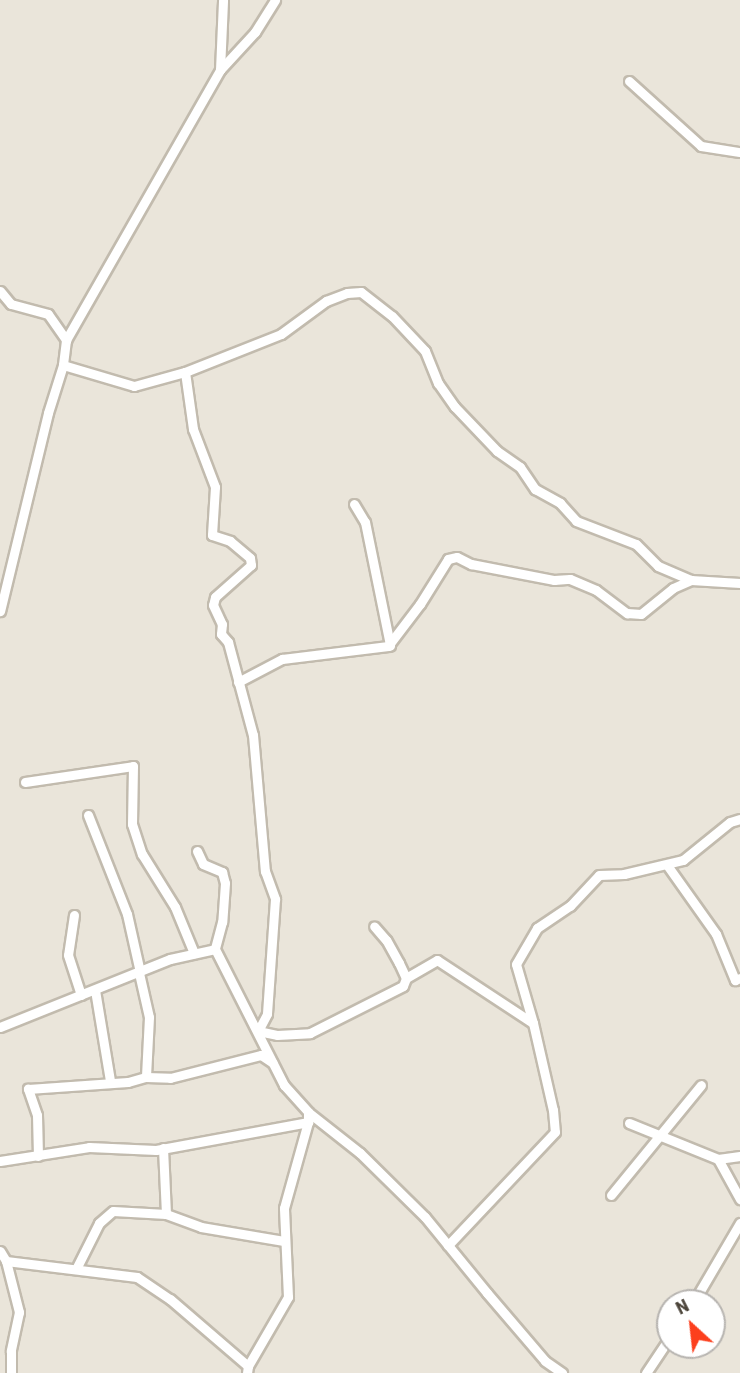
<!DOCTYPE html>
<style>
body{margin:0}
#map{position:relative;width:740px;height:1373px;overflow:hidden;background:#f6f3ec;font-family:"Roboto Condensed",sans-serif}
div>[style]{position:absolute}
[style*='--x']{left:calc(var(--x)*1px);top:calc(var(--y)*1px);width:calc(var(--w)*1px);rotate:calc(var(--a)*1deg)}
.residential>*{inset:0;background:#eae5da}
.roads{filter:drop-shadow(2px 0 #c2bbae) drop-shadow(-2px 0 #c2bbae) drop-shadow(0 2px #c2bbae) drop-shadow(0 -2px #c2bbae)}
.minor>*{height:9px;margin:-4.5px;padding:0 4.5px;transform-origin:4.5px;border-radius:4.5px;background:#fff}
span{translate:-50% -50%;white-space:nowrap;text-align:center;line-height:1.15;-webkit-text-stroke:5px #fff;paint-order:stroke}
.north{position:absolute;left:656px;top:1289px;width:70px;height:70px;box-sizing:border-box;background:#fff;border:2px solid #b7b4b0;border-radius:50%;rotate:333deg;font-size:19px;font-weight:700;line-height:28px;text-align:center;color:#4b4439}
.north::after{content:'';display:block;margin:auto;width:24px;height:32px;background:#fc3f1d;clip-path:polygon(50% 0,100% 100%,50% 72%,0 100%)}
</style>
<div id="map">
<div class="residential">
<i style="clip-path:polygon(evenodd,0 0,740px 0,740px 1373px,0 1373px,0 0,670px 1303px,712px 1303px,712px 1345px,670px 1345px,670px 1303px)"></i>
</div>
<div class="roads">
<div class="minor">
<i style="--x:220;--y:70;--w:52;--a:-47.4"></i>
<i style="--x:255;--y:32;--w:38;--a:-58"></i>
<i style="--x:629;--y:81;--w:97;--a:42.1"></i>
<i style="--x:701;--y:146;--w:39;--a:9"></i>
<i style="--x:0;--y:291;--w:17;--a:50"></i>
<i style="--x:11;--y:304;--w:38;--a:15"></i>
<i style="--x:48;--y:314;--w:32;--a:55"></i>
<i style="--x:66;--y:340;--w:25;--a:97"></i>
<i style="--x:63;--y:365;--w:50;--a:107.4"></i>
<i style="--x:48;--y:413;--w:204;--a:103.6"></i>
<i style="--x:66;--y:340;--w:311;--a:-60.3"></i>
<i style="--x:220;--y:70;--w:70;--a:-87.5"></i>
<i style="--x:63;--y:365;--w:74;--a:16.5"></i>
<i style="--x:134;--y:386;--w:53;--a:-15.4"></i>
<i style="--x:185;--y:372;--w:58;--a:82"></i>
<i style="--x:193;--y:429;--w:62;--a:69.2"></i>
<i style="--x:215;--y:487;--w:48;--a:93.6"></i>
<i style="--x:212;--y:535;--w:19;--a:18"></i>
<i style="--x:230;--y:541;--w:26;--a:40"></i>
<i style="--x:250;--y:558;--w:7;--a:82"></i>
<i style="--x:251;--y:565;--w:48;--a:138.4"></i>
<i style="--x:215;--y:597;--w:8;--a:104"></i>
<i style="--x:213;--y:605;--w:21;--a:65"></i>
<i style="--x:222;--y:624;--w:10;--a:96"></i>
<i style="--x:221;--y:634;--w:11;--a:49"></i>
<i style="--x:228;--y:642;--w:96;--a:75"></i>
<i style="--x:253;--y:735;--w:137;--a:85"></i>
<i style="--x:265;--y:871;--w:30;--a:70"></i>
<i style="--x:275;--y:899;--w:115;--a:94"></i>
<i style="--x:267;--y:1014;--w:19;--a:118"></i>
<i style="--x:258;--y:1031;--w:19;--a:12"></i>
<i style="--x:277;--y:1035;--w:33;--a:-3"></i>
<i style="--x:310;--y:1033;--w:104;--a:-26.8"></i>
<i style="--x:403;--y:986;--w:9;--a:-69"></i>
<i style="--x:406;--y:978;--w:17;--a:-115"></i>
<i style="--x:399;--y:963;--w:26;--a:-119"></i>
<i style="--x:386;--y:940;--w:18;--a:-131"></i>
<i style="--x:185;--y:372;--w:103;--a:-21.6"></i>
<i style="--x:281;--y:334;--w:56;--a:-36.3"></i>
<i style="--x:326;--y:301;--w:22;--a:-21"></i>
<i style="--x:347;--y:293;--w:14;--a:-4"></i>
<i style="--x:361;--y:292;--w:39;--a:38"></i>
<i style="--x:392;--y:316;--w:48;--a:46.7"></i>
<i style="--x:425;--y:351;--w:35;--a:68"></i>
<i style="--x:438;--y:383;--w:29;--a:55"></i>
<i style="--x:455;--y:407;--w:61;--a:46.3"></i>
<i style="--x:497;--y:451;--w:28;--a:35"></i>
<i style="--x:520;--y:467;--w:27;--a:56"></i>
<i style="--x:535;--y:489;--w:29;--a:29"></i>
<i style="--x:560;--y:503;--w:24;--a:48"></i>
<i style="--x:576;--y:521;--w:64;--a:21"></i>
<i style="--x:636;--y:544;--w:31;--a:45"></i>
<i style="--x:658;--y:566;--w:36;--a:23"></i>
<i style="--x:354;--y:504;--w:21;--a:59"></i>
<i style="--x:365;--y:522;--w:126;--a:78.5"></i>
<i style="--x:238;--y:682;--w:50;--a:-27.6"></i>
<i style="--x:282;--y:659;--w:107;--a:-7"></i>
<i style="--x:388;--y:646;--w:53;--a:-52.7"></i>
<i style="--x:420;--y:604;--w:53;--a:-58.1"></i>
<i style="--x:448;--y:559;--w:9;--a:-13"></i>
<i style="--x:457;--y:557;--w:16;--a:27"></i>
<i style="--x:471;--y:564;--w:85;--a:10.9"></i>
<i style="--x:554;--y:580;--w:16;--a:-4"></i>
<i style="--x:570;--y:579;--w:28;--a:23"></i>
<i style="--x:596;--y:590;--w:39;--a:37"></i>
<i style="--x:627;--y:613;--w:14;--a:4"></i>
<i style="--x:641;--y:614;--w:41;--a:-39.1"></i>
<i style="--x:673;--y:588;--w:20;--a:-24"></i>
<i style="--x:691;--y:580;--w:49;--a:3.5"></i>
<i style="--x:25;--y:782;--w:109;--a:-8.4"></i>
<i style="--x:133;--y:766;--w:58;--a:91"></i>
<i style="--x:132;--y:824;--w:32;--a:72"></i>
<i style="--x:142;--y:854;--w:62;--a:58.1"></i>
<i style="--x:175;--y:907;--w:50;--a:67.6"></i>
<i style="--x:88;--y:815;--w:106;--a:68.5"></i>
<i style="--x:127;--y:914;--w:59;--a:77.4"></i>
<i style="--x:197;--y:851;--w:14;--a:65"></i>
<i style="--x:203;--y:864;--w:21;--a:23"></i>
<i style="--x:222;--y:872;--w:11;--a:75"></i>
<i style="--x:225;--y:883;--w:39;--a:94"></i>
<i style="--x:222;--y:922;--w:28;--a:105"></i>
<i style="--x:667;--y:865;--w:85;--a:54.6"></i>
<i style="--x:716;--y:934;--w:50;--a:67.6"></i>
<i style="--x:735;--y:980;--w:5;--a:-22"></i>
<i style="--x:74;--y:915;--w:40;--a:98.5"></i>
<i style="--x:68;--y:955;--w:42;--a:72"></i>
<i style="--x:139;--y:973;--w:45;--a:77.2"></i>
<i style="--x:149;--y:1017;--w:60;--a:92.9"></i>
<i style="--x:406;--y:978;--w:36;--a:-30"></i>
<i style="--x:437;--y:960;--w:115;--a:33.3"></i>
<i style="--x:533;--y:1023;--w:89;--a:77.1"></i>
<i style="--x:553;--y:1110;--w:22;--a:85"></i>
<i style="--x:555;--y:1132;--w:156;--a:133.4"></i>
<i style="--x:95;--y:990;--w:92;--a:80.6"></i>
<i style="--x:533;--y:1023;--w:61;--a:-106.1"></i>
<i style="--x:516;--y:964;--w:42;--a:-59.7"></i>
<i style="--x:537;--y:928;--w:40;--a:-34"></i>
<i style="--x:570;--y:906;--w:42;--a:-46.9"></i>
<i style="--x:599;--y:875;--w:25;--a:-2"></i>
<i style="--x:624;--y:874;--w:61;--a:-13.3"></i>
<i style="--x:683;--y:860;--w:60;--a:-39"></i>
<i style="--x:730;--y:822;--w:10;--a:-17"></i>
<i style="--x:0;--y:1027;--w:183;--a:-21.8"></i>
<i style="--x:170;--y:959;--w:46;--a:-12.5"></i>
<i style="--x:215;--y:949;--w:153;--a:63.1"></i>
<i style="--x:284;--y:1085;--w:36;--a:48"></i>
<i style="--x:308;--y:1112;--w:66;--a:38.3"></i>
<i style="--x:360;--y:1153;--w:91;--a:44.6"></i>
<i style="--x:425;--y:1217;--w:98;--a:50.8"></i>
<i style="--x:487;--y:1293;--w:89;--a:49.5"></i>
<i style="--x:545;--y:1361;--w:21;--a:35"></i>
<i style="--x:629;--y:1123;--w:96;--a:22"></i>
<i style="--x:718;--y:1159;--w:46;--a:61.2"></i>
<i style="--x:38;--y:1156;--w:41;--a:-91.4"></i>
<i style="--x:37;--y:1115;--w:28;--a:-109"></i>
<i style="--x:28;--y:1089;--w:100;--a:-4"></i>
<i style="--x:128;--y:1082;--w:19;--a:-16"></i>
<i style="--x:146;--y:1077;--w:24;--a:2"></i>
<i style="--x:170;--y:1078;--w:94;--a:-14.2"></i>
<i style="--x:261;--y:1055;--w:14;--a:34"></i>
<i style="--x:718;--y:1159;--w:22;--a:-8"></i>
<i style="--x:0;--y:1161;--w:90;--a:-8.9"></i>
<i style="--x:89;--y:1147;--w:67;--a:2.6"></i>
<i style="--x:156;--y:1150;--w:155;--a:-10.4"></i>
<i style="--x:308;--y:1122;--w:10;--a:-90"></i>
<i style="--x:611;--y:1195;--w:142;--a:-50.7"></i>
<i style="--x:166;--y:1214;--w:37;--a:20"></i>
<i style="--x:201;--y:1227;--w:84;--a:9.6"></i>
<i style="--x:0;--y:1251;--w:12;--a:59"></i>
<i style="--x:6;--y:1261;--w:53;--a:75.7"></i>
<i style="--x:19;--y:1312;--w:40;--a:102"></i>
<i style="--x:11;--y:1351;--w:22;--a:90"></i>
<i style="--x:6;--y:1261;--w:132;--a:7"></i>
<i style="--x:137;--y:1277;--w:40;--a:34"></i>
<i style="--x:170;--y:1299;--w:103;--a:40.7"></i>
<i style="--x:77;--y:1267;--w:49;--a:-63.4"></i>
<i style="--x:99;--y:1223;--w:18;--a:-41"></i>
<i style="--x:113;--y:1211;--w:53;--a:3.2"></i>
<i style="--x:166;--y:1214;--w:66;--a:-92.6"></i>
<i style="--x:693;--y:1303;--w:93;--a:-59.6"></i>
<i style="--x:247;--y:1373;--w:7;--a:-82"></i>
<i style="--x:248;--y:1366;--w:80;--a:-59.9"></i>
<i style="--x:288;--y:1297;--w:89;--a:-92.6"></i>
<i style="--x:284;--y:1208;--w:89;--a:-74.4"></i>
<i style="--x:646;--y:1373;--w:43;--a:-56.3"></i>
</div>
</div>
<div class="north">N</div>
</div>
